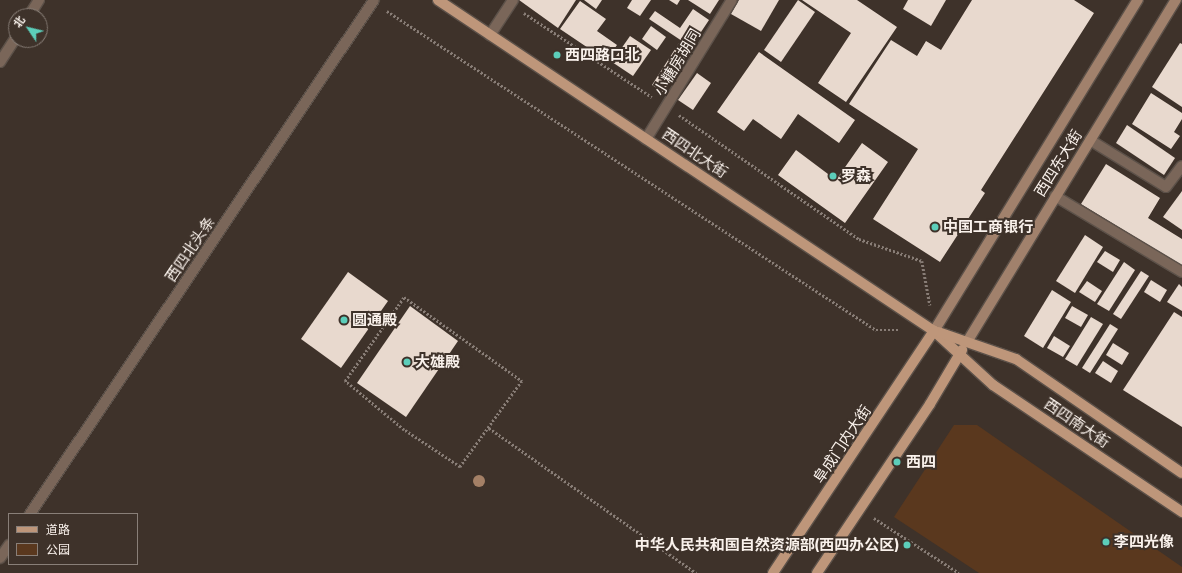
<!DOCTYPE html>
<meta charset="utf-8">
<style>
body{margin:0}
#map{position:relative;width:1182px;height:573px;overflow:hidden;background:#3e322a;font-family:"Titillium Web","Noto Sans SC",sans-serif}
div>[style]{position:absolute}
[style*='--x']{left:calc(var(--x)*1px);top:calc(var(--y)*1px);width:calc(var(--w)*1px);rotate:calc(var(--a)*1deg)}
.green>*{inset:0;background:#5a381e}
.building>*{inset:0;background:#e8d9ce}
.path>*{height:2.5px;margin-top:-1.25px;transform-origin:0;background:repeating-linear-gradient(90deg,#887d76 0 2px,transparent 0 4px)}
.roads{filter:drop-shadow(1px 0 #5c5149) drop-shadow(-1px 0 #5c5149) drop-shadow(0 1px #5c5149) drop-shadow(0 -1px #5c5149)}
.lane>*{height:10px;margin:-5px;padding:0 5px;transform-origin:5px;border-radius:5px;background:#7a6659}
.street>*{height:10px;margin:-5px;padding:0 5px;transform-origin:5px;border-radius:5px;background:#7a6659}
.secondary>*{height:10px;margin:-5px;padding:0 5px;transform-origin:5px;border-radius:5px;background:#a1816c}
.primary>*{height:10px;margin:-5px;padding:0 5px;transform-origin:5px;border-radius:5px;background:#be967a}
.trees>*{width:12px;height:12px;margin:-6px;border-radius:50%;background:#a48066}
.dots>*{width:11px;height:11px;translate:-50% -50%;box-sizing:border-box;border:2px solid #3e322a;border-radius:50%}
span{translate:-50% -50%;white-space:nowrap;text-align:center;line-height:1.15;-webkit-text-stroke:4px #3e322a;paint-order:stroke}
.poi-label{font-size:15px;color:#faf2ec;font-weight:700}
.left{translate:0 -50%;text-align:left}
.right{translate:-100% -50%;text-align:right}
.street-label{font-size:15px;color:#faf2ec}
.legend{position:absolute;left:8px;top:513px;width:130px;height:52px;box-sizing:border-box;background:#3e322a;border:1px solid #897f78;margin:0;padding:5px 7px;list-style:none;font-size:12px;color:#faf2ec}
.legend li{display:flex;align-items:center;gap:8px;height:20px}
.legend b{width:20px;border:1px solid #897f78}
.north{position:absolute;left:8px;top:8px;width:40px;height:40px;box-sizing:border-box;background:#3e322a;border:1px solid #897f78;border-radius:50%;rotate:305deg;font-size:11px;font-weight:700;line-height:16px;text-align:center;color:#faf2ec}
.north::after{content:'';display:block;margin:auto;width:14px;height:18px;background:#5cceba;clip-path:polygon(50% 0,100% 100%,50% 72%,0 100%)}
</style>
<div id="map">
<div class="green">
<i style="clip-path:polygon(954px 425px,977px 425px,1182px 567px,1182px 573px,979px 573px,894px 517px)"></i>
</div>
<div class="building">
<i style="clip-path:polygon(519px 0,576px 0,558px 28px)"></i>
<i style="clip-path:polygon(584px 0,602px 0,596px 9px)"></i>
<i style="clip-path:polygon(632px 0,651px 0,640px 16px,627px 8px)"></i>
<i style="clip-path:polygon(669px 0,680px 0,677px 5px)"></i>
<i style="clip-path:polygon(688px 0,719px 0,710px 14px)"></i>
<i style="clip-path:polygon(739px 0,779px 0,761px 31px,731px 14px)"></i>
<i style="clip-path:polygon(798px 0,815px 12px,781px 62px,764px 50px)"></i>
<i style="clip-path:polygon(802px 0,857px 0,897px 27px,846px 102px,818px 83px,851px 33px)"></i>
<i style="clip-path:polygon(908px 0,946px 0,931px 26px,903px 9px)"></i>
<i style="clip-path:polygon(972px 0,1074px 0,1094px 13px,981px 190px,985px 193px,940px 262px,873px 219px,918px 149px,849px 104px,891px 40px,917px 56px,926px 41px,941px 50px)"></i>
<i style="clip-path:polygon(580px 1px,606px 19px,597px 31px,617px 45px,606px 60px,560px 29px)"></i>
<i style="clip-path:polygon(693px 9px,709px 20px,691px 47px,649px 19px,655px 11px,680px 28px)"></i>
<i style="clip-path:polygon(651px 26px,666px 37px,657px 50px,642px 39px)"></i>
<i style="clip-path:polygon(630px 36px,651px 50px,633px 76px,612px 62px)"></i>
<i style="clip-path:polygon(679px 43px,690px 50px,663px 92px,652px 85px)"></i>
<i style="clip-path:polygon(1180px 43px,1182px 44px,1182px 107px,1152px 87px)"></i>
<i style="clip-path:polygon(759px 52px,855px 120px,839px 143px,798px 114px,781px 139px,753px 119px,744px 131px,717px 112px)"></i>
<i style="clip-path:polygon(697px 73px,711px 83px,693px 110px,678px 100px)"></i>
<i style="clip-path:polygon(1151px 93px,1182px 113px,1182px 119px,1174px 132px,1180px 136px,1171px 149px,1132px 124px)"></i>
<i style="clip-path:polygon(1127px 125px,1175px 158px,1164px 175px,1116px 143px)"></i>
<i style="clip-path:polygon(862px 143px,888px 162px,845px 223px,778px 175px,796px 150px,836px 180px)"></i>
<i style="clip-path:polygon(1106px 164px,1160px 198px,1148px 218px,1182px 239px,1182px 266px,1081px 204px)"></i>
<i style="clip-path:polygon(1182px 191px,1182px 230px,1163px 217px)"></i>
<i style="clip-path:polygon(1085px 235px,1103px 247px,1075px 293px,1056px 281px)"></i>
<i style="clip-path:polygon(1105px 251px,1120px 260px,1113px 272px,1097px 262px)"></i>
<i style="clip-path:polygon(1124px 262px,1135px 270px,1109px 311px,1097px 304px)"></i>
<i style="clip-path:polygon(1141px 271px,1149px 276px,1121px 319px,1113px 314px)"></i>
<i style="clip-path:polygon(348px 272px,388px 301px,341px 368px,301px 339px)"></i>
<i style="clip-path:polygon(1151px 280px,1167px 290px,1160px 302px,1144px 292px)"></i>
<i style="clip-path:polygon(1087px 281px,1102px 291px,1095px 302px,1079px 292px)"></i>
<i style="clip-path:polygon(1179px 284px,1182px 287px,1182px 311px,1167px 302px)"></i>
<i style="clip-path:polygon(1052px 290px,1071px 302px,1043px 348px,1024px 336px)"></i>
<i style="clip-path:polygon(410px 306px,458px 341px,406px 417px,357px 383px)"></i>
<i style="clip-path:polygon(1072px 306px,1088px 315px,1081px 327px,1065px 318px)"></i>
<i style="clip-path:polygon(1174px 312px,1182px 317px,1182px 427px,1123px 390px)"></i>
<i style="clip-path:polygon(1091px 317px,1103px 324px,1077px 366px,1065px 359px)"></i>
<i style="clip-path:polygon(1110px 324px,1118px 329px,1090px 373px,1082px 368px)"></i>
<i style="clip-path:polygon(1054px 336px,1070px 346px,1063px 357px,1047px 348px)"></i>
<i style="clip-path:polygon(1113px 343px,1129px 353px,1122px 365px,1106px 355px)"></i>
<i style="clip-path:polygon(1103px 361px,1118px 371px,1111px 383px,1095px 373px)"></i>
</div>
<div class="path">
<i style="--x:387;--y:11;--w:584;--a:33.12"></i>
<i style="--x:876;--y:330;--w:24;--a:0"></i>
<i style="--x:524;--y:13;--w:153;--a:33.3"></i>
<i style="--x:679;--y:115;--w:219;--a:34.6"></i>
<i style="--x:859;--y:239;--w:67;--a:19.2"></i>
<i style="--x:922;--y:261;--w:45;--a:79.7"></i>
<i style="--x:404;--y:297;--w:145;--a:35.4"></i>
<i style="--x:522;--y:381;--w:106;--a:125.8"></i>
<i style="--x:460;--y:467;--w:67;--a:-146.5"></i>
<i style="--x:404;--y:430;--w:77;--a:-140.3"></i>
<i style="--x:345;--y:381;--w:103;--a:-54.9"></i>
<i style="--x:489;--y:428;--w:253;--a:35"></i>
<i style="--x:874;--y:518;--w:101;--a:32.9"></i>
</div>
<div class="roads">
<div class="lane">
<i style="--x:29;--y:16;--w:19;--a:-58"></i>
<i style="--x:490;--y:35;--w:42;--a:-56.7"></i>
<i style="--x:0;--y:62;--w:30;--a:-57"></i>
<i style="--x:646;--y:139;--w:163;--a:-58.3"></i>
<i style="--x:30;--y:514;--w:618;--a:-56.21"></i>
<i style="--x:0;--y:558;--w:16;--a:-55"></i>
</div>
<div class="street">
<i style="--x:1090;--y:140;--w:89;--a:31.7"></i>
<i style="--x:1166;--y:187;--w:26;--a:-53"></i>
<i style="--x:1055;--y:196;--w:148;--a:30.9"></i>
</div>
<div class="secondary">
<i style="--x:934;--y:331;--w:389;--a:-58.4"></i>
<i style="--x:967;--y:342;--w:401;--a:-58.6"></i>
</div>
<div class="primary">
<i style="--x:438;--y:0;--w:596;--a:33.72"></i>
<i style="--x:934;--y:331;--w:80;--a:42.5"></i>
<i style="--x:993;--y:385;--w:228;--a:33.9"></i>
<i style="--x:938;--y:332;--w:83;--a:19.1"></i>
<i style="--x:1016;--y:359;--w:201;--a:34.5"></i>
<i style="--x:773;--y:573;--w:291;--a:-56.4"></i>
<i style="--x:817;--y:573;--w:203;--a:-56.2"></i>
<i style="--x:930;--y:404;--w:63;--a:-59.3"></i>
</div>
</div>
<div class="trees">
<i style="left:479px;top:481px"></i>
</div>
<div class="dots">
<i style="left:557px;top:55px;background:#5cceba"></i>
<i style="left:833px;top:176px;background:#5cceba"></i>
<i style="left:935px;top:227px;background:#5cceba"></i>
<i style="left:344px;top:320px;background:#5cceba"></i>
<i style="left:407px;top:362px;background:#5cceba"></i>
<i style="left:897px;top:462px;background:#5cceba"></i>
<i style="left:1106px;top:542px;background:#5cceba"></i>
<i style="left:907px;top:545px;background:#5cceba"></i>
</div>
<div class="poi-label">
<span class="left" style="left:565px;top:55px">西四路口北</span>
<span class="left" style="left:841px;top:176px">罗森</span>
<span class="left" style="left:943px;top:227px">中国工商银行</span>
<span class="left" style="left:352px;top:320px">圆通殿</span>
<span class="left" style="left:415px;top:362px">大雄殿</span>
<span class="left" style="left:906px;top:462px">西四</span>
<span class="left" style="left:1114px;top:542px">李四光像</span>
<span class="right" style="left:899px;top:545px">中华人民共和国自然资源部(西四办公区)</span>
</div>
<div class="street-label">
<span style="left:677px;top:62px;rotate:-59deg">小糖房胡同</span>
<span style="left:695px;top:153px;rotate:34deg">西四北大街</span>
<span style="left:1058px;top:163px;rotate:-58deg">西四东大街</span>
<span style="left:190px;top:249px;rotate:-56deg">西四北头条</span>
<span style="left:1077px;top:423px;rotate:34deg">西四南大街</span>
<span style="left:842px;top:444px;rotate:-56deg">阜成门内大街</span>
</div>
<ul class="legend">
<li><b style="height:5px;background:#be967a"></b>道路</li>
<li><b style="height:11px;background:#5a381e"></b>公园</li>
</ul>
<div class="north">北</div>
</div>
